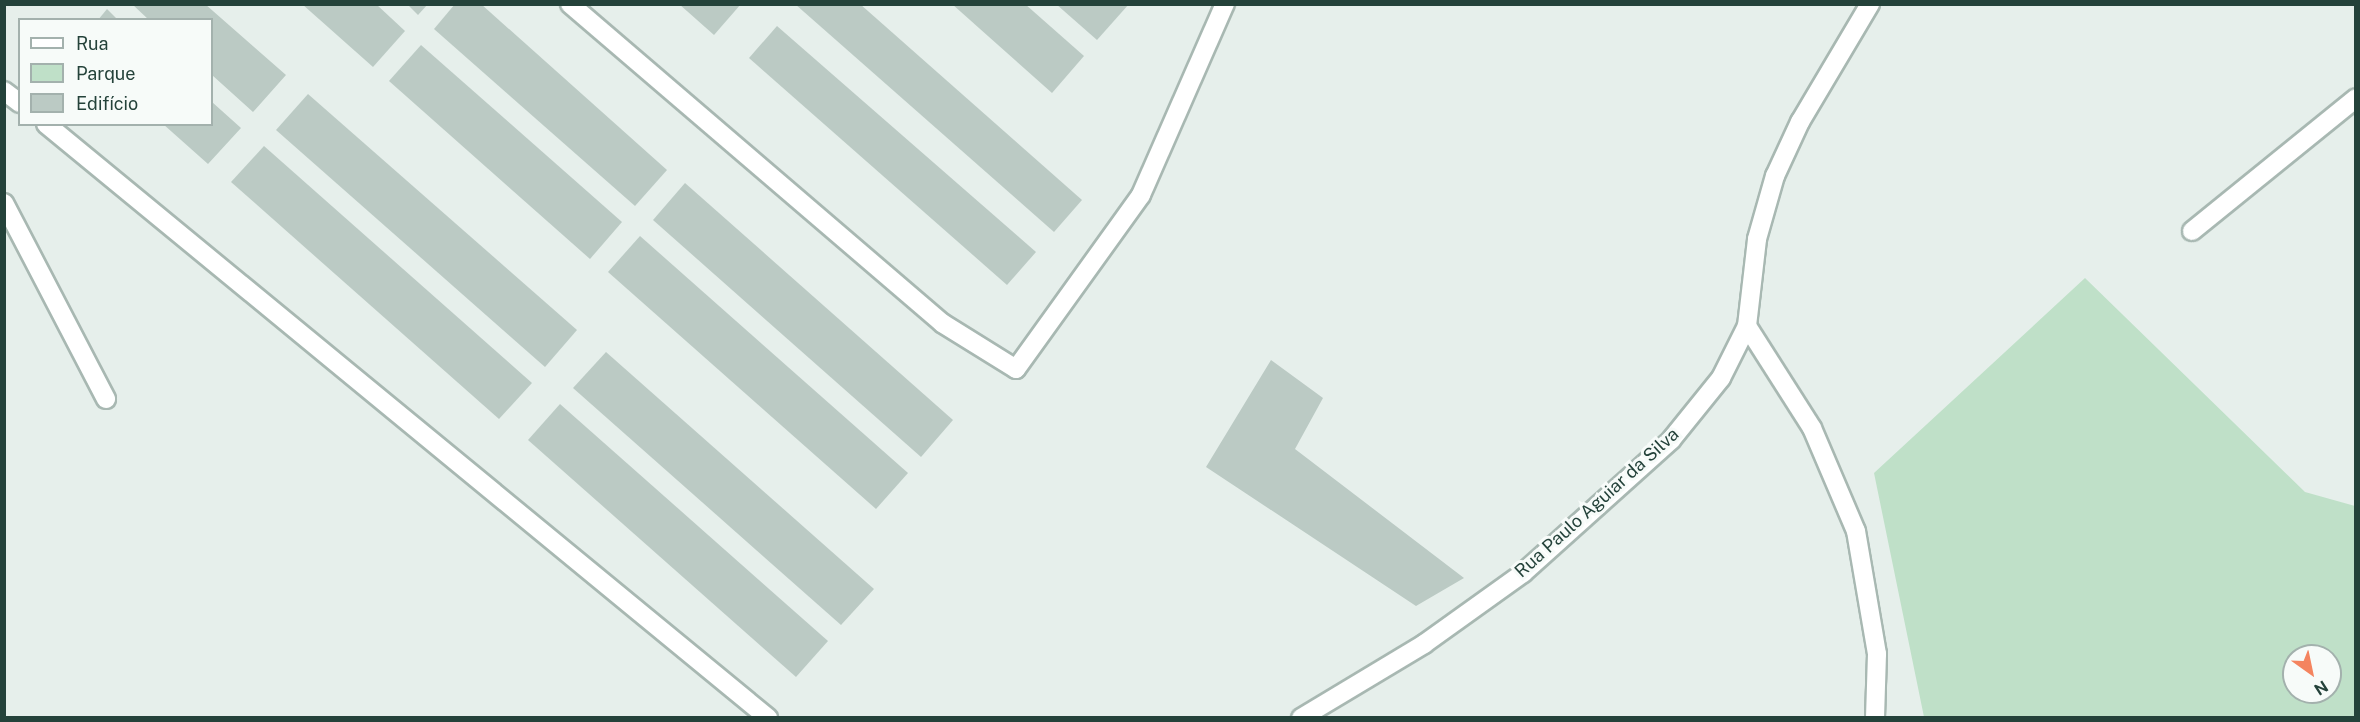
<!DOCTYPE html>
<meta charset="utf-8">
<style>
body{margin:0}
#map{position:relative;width:2360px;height:722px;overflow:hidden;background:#e6efeb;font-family:"Public Sans",sans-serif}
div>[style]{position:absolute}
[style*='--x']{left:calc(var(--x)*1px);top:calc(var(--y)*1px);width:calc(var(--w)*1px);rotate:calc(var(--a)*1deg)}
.green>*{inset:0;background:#bfe0c8}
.building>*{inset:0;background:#bbcac4}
.roads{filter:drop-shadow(2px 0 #a8b8b2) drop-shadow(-2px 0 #a8b8b2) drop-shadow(0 2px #a8b8b2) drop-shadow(0 -2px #a8b8b2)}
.lane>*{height:18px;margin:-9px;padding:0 9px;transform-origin:9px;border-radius:9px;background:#fff}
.street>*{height:18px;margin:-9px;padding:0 9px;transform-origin:9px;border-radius:9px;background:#fff}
span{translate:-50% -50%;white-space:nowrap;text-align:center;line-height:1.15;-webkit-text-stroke:6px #f7fbf9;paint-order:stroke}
.street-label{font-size:18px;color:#24423a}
.frame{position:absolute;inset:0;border:6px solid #24423a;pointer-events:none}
.legend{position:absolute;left:18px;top:18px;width:195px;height:108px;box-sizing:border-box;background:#f7fbf9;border:2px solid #a3b1ad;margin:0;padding:8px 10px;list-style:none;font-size:18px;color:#24423a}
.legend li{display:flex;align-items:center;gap:12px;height:30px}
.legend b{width:30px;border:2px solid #a3b1ad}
.north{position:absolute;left:2282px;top:644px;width:60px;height:60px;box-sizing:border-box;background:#f7fbf9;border:2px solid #a3b1ad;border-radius:50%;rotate:147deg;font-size:16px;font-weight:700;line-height:24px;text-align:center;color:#24423a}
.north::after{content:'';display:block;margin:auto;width:21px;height:27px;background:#f4845f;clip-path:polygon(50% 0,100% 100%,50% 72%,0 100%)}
</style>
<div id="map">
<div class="green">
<i style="clip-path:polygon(evenodd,2085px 278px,2305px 492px,2355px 506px,2355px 717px,1924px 717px,1874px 473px,2085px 278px,2294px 656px,2330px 656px,2330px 692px,2294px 692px,2294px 656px)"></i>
</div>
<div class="building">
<i style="clip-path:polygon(132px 4px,205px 4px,286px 75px,253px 112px,212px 75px,212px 20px,149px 20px)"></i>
<i style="clip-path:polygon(302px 4px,376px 4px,405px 31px,373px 67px)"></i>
<i style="clip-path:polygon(407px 4px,428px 4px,418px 15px)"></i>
<i style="clip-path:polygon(455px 4px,481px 4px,667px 170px,635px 206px,434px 29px)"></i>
<i style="clip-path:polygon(679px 4px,741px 4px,714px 35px)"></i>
<i style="clip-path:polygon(795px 4px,860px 4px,1082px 200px,1054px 232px)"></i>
<i style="clip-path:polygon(952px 4px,1025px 4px,1084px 56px,1052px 93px)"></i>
<i style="clip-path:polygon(1056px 4px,1129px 4px,1097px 40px)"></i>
<i style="clip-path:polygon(107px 9px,118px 20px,98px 20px)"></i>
<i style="clip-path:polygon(777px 26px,1036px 252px,1007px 285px,749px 58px)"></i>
<i style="clip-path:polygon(421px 45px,622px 222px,590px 259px,389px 81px)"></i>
<i style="clip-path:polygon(308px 94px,577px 330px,545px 367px,276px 130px)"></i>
<i style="clip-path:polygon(212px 102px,241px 128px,208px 164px,163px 124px,212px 124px)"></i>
<i style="clip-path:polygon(264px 146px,532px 383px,499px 419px,231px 182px)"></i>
<i style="clip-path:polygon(685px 183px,953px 420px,921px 457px,653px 220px)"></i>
<i style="clip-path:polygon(640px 236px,908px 473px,876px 509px,608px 272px)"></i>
<i style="clip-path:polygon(606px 352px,874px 589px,841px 625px,573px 388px)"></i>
<i style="clip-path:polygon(1271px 360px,1323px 398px,1295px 449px,1464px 578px,1416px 606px,1206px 467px)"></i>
<i style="clip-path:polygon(560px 404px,828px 641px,796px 677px,528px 440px)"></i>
</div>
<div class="roads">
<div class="lane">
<i style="--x:2192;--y:231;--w:211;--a:-39"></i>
</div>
<div class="street">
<i style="--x:570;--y:4;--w:490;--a:40.6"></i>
<i style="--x:942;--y:323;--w:87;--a:31.9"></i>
<i style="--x:1016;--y:369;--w:214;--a:-54.3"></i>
<i style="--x:1141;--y:195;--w:209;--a:-66.3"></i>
<i style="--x:4;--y:91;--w:20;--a:37"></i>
<i style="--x:46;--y:124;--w:935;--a:39.44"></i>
<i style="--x:4;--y:203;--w:221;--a:62.5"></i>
<i style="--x:1747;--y:326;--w:121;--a:57.5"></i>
<i style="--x:1812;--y:428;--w:112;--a:66.9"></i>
<i style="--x:1856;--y:531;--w:125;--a:80.3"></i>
<i style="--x:1877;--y:654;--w:64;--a:91.8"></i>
<i style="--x:1301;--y:718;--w:144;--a:-31"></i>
<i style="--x:1424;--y:644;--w:122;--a:-35.6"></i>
<i style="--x:1523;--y:573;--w:199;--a:-41.9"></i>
<i style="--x:1671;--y:440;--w:80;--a:-51.1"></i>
<i style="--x:1721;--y:378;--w:58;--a:-63.4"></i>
<i style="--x:1747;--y:326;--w:88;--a:-83.4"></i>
<i style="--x:1757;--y:239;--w:66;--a:-74.1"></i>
<i style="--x:1775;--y:176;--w:60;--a:-65.2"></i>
<i style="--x:1800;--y:122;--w:137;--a:-59.3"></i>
</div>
</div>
<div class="street-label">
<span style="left:1597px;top:503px;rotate:-42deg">Rua Paulo Aguiar da Silva</span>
</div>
<div class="frame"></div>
<ul class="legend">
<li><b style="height:8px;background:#fff"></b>Rua</li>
<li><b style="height:16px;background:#bfe0c8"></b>Parque</li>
<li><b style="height:16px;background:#bbcac4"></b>Edifício</li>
</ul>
<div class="north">N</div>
</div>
